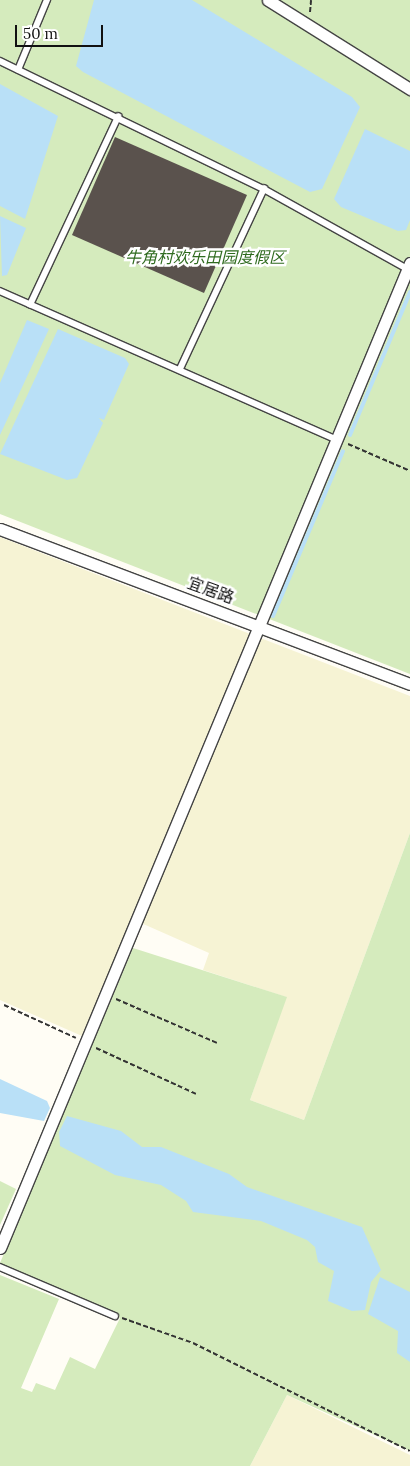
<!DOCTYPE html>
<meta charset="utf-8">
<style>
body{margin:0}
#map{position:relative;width:410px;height:1466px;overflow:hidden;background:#fffdf5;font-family:Lora,"Noto Sans SC",serif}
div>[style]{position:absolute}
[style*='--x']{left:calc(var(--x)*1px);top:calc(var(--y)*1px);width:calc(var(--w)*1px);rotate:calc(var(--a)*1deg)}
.farmland>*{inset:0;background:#f6f3d4}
.green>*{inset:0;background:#d5ebbd}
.water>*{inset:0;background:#b9e0f7}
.stream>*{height:4px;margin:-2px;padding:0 2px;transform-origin:2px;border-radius:2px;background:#b9e0f7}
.building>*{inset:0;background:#5a524d}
.path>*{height:2px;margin-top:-1px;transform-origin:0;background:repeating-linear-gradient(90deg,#333 0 5px,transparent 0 7.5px)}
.roads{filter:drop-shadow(1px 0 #444) drop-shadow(-1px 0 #444) drop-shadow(0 1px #444) drop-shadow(0 -1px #444)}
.service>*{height:5.5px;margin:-2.75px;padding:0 2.75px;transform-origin:2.75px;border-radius:2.75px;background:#fff}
.minor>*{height:11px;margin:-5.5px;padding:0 5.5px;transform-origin:5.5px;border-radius:5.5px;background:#fff}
span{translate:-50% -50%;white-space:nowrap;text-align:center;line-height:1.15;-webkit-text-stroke:5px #fff;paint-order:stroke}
.park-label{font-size:16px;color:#2f6b1f;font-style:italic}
.street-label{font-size:16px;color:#111}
.scale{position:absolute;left:15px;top:25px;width:88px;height:22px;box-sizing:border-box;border:2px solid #111;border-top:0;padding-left:6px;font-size:15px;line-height:18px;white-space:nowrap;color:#111;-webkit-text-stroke:4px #fff;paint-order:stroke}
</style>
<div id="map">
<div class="farmland">
<i style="clip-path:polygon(0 537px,410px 696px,410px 833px,304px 1120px,250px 1100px,286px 997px,203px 970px,209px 953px,132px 919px,82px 1036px,0 1000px)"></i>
<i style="clip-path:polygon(287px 1395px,410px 1455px,410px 1466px,250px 1466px)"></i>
</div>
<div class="green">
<i style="clip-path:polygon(0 0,410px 0,410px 674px,0 514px)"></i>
<i style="clip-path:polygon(410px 833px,410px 1451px,287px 1395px,250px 1466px,0 1466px,0 1275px,59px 1299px,21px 1388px,32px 1392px,36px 1383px,55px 1390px,70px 1357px,95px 1369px,120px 1318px,0 1263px,133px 948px,287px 997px,250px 1100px,304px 1120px)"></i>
<i style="clip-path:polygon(0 1181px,16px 1189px,0 1225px)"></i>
</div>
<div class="water">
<i style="clip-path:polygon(94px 0,192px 0,352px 97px,360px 107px,322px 189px,310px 192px,83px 72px,76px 66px)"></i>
<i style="clip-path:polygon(0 84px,58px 116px,25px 219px,0 206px)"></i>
<i style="clip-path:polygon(365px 129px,410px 151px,410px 220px,406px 230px,398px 231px,341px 207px,334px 199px)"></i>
<i style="clip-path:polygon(0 216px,26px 228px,7px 275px,2px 276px)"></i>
<i style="clip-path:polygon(27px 320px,49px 329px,0 435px,0 383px)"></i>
<i style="clip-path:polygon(58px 329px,125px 358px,129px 364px,104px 420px,99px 418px,103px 423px,77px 478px,67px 480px,0 454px)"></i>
<i style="clip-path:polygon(0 1079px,47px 1101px,50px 1108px,44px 1121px,0 1113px)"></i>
<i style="clip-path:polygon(67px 1116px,121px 1131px,142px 1147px,161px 1147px,229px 1174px,247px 1187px,362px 1227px,381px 1270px,371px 1282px,365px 1310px,352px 1311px,328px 1301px,334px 1271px,318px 1262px,315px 1247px,307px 1240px,261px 1221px,193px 1212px,186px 1201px,161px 1185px,115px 1175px,60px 1146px,59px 1132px)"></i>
<i style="clip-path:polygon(380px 1277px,410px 1292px,410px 1362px,397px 1353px,398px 1331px,368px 1314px)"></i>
</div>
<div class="stream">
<i style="--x:350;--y:435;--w:155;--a:-67.2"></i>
<i style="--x:273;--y:616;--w:179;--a:-67"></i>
</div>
<div class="building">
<i style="clip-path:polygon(115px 137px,247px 195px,204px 293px,72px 235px)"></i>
</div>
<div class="path">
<i style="--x:310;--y:12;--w:12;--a:-85"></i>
<i style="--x:348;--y:444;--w:68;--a:23.5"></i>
<i style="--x:116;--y:999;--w:110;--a:23.5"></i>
<i style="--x:4;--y:1005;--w:79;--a:24.6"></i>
<i style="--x:96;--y:1048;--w:110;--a:24.7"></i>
<i style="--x:122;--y:1318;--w:75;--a:19.4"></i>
<i style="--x:193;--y:1343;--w:242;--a:26.5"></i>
</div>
<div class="roads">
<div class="service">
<i style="--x:0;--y:61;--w:293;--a:25.9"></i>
<i style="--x:264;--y:189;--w:165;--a:29.1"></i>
<i style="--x:18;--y:70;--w:76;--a:-67.5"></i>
<i style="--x:0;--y:291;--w:367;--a:23.8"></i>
<i style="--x:30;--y:305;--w:208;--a:-64.9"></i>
<i style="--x:180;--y:369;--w:199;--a:-65"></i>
<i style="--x:0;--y:1267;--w:125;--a:23.1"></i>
</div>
<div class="minor">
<i style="--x:268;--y:0;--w:168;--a:32.1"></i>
<i style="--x:0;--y:529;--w:438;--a:20.7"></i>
<i style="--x:0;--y:1248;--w:1067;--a:-67.4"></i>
</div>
</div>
<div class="park-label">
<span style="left:205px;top:257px">牛角村欢乐田园度假区</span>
</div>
<div class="street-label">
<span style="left:211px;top:590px;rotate:20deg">宜居路</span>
</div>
<div class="scale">50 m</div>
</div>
